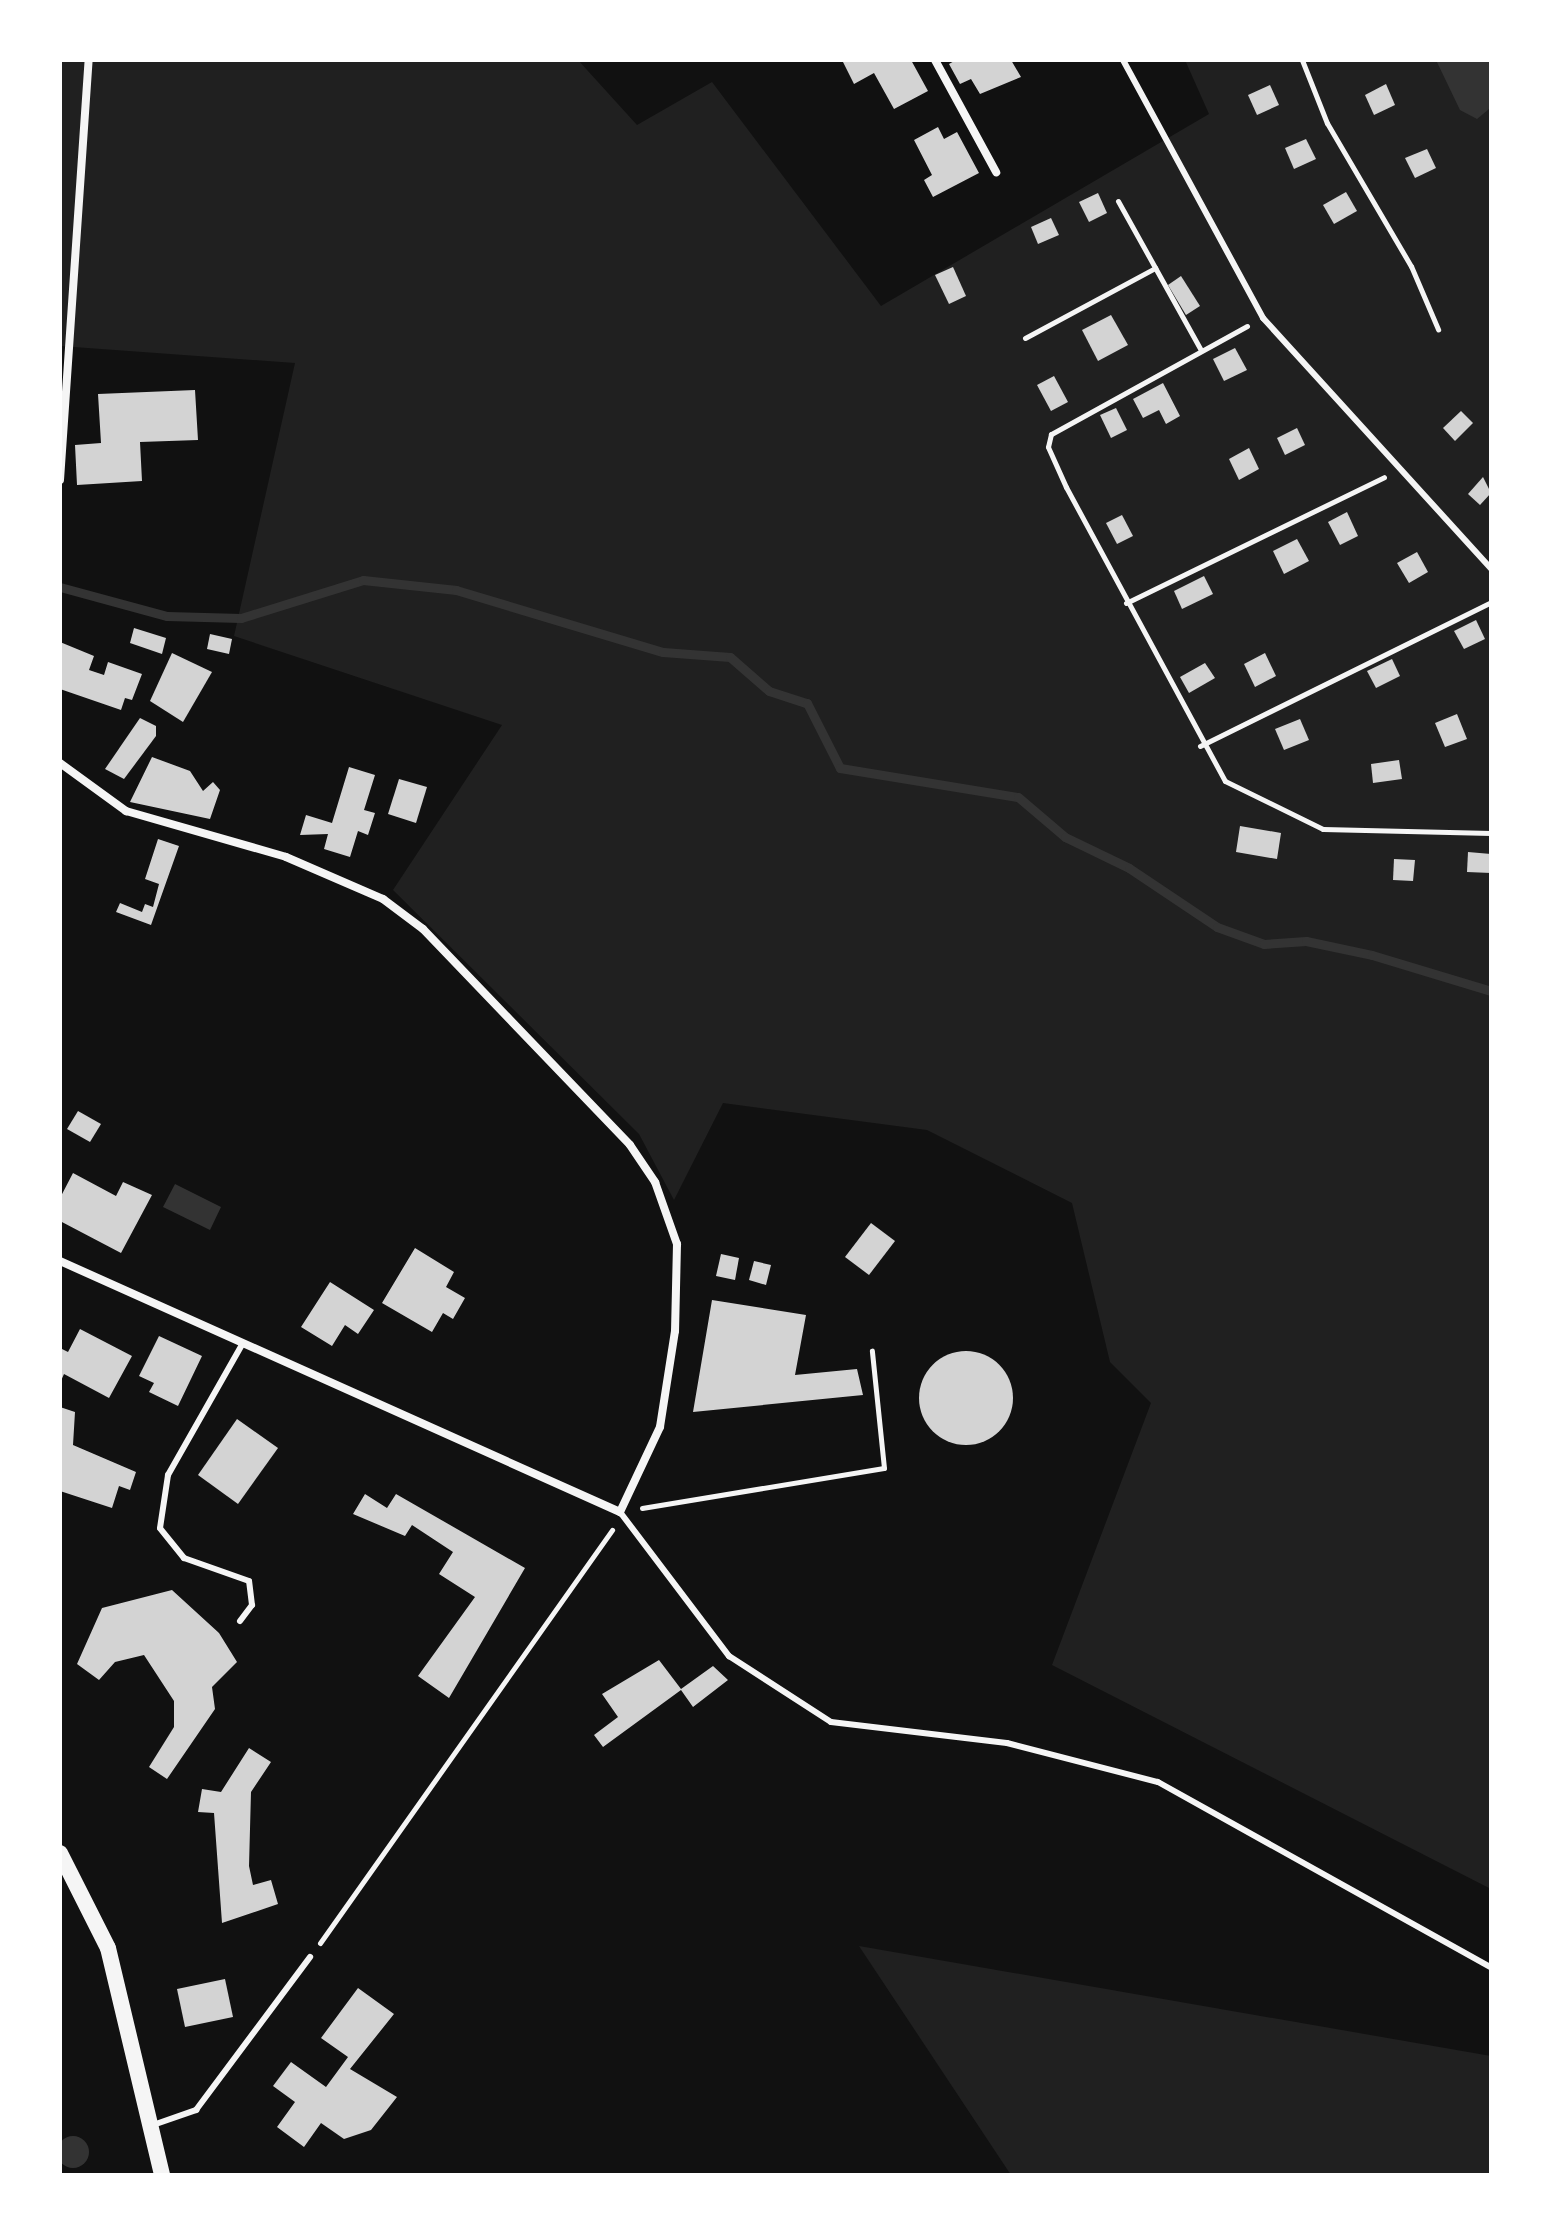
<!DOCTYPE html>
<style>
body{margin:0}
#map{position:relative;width:1551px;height:2235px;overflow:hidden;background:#111;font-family:Figtree,sans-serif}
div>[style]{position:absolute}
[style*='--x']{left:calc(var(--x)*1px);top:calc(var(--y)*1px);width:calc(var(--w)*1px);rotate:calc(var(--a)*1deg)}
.green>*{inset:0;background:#202020}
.water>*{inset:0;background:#333}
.round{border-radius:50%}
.stream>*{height:9px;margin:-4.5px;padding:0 4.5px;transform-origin:4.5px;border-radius:4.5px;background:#333}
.building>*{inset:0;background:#d3d3d3}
.path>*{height:5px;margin:-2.5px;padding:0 2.5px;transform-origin:2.5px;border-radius:2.5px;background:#f5f5f5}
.service>*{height:6px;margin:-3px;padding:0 3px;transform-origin:3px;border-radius:3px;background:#f5f5f5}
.minor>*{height:8px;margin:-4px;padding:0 4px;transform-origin:4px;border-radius:4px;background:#f5f5f5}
.secondary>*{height:16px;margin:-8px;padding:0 8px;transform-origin:8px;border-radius:8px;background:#f5f5f5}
span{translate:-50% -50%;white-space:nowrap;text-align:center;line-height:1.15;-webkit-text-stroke:6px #fff;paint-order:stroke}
.frame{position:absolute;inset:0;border:62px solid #fff;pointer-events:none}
</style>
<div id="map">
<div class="green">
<i style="clip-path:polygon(60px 60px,578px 60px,637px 125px,712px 82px,881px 306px,1209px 114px,1185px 60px,1491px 60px,1491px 1889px,1052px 1665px,1151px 1403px,1110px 1362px,1072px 1203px,927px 1130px,723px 1103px,674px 1200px,639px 1134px,393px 890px,502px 725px,234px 636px,295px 363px,60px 346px)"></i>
<i style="clip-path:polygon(859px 1946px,1491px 2056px,1491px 2175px,1011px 2175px)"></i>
</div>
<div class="water">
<i style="clip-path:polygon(1436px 60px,1491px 60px,1489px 109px,1477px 119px,1460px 110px)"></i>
<i style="clip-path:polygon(175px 1184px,221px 1207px,210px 1230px,163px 1207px)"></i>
<i class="round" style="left:57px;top:2136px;width:32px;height:32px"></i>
</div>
<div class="stream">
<i style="--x:60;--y:587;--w:111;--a:15.2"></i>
<i style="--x:167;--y:616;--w:74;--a:1.5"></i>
<i style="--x:241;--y:618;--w:128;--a:-17.3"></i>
<i style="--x:363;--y:580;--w:94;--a:6.1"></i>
<i style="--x:456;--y:590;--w:216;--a:16.7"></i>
<i style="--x:663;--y:652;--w:67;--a:4.3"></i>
<i style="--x:730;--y:657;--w:52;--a:41.1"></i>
<i style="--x:769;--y:691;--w:40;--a:18"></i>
<i style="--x:807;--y:703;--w:73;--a:63.1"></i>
<i style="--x:840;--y:768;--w:180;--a:9.3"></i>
<i style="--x:1018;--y:797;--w:62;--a:40.4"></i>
<i style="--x:1065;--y:837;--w:71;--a:25.8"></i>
<i style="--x:1129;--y:868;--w:106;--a:33.8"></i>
<i style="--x:1217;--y:927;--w:50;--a:19.9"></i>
<i style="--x:1264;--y:944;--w:42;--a:-4.1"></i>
<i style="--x:1306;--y:941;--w:67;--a:12"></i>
<i style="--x:1372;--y:955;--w:124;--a:16.8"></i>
</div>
<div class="building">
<i style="clip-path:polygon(842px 60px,911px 60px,928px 91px,894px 109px,874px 73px,854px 84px)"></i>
<i style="clip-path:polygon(956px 60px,1011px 60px,1021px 77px,980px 94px,971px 79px,960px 84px,949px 64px)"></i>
<i style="clip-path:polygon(1386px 84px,1395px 105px,1374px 115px,1365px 95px)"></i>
<i style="clip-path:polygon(1270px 85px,1279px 105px,1257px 115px,1248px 95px)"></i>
<i style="clip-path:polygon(938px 127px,944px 139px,957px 132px,979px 173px,933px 197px,924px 180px,932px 175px,914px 140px)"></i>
<i style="clip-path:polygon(1306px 139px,1316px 159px,1294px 169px,1285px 148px)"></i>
<i style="clip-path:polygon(1427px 149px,1436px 168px,1415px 178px,1405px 158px)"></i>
<i style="clip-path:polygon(1346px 192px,1357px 211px,1334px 224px,1323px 205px)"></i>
<i style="clip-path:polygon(1098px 193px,1107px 213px,1089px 222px,1079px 202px)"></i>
<i style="clip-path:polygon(1051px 218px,1059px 235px,1038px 244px,1031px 227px)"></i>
<i style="clip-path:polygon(953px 267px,966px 296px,949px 304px,935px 275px)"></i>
<i style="clip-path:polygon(1181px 276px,1200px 306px,1186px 315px,1168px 285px)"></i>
<i style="clip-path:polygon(1111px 315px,1128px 345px,1098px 361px,1082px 330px)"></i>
<i style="clip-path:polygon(1235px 348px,1247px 370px,1224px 381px,1213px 359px)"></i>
<i style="clip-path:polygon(1054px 376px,1068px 402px,1051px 411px,1037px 385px)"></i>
<i style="clip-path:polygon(1163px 383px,1180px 416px,1166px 424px,1159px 410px,1143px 418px,1133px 399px)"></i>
<i style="clip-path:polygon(195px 390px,198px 440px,140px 442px,142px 481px,77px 485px,75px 445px,101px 443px,98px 394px)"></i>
<i style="clip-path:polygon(1116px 408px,1127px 430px,1111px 438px,1100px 415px)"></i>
<i style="clip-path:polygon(1461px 411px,1473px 423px,1455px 441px,1443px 428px)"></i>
<i style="clip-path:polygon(1297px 428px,1305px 445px,1285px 455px,1277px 438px)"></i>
<i style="clip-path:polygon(1249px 448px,1259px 469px,1239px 480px,1229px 459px)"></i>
<i style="clip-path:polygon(1483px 477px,1491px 493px,1480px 505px,1468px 494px)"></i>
<i style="clip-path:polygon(1347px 512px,1358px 536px,1340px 545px,1328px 522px)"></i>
<i style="clip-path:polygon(1122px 515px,1133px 536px,1117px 544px,1106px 523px)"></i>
<i style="clip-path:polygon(1297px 539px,1309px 561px,1284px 574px,1273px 551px)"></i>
<i style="clip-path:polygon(1417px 552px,1428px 572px,1409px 583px,1397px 563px)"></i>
<i style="clip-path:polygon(1204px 576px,1213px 594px,1182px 609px,1174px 591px)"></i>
<i style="clip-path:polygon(1476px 620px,1485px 639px,1464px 649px,1454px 631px)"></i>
<i style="clip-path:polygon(134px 628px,166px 638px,162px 654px,130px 643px)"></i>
<i style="clip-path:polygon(210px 634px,232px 639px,229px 654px,207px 649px)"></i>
<i style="clip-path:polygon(60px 642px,94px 656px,89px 670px,104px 675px,108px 662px,142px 674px,132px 700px,125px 698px,121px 710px,60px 689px)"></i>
<i style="clip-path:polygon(172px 653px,212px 672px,183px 722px,150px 701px)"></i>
<i style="clip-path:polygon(1265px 653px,1276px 676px,1255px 687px,1244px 664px)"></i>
<i style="clip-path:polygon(1392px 659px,1400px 676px,1376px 688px,1367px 671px)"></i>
<i style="clip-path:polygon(1205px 663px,1215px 678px,1189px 693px,1180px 677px)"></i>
<i style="clip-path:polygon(1457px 714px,1467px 739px,1445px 747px,1435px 723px)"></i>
<i style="clip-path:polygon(140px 718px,156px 726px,156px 736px,124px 779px,105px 769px)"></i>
<i style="clip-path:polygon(1300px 719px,1309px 740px,1284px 750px,1275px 729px)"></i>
<i style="clip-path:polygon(152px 757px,190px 771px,203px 791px,213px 782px,220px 790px,210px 819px,130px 802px)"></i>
<i style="clip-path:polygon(1399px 760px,1402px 779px,1373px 783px,1371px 764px)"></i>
<i style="clip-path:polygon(349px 767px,375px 775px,364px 810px,375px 813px,368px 835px,358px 831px,350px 857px,324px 849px,328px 834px,300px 835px,306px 815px,332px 823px)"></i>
<i style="clip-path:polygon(399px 779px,427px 787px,416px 823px,388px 814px)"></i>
<i style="clip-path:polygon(1240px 826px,1281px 833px,1277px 859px,1236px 852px)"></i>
<i style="clip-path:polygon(158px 839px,179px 846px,151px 925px,116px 912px,120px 903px,142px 912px,145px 904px,153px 907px,159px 884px,145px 879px)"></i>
<i style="clip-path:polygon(1468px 852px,1491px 854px,1491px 873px,1467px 872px)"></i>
<i style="clip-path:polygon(1394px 859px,1415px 860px,1413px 881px,1393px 880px)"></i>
<i style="clip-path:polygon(78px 1111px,101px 1124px,90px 1142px,67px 1129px)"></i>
<i style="clip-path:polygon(73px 1173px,116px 1196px,123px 1182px,152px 1195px,121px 1253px,60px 1221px,60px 1198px)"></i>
<i style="clip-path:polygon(871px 1223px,895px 1241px,869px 1275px,845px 1257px)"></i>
<i style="clip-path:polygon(415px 1248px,454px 1272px,446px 1287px,465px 1298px,453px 1319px,443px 1313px,432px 1332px,382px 1303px)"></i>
<i style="clip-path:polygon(721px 1254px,739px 1258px,735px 1280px,716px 1276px)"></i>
<i style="clip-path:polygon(754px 1261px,771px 1265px,766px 1285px,749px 1280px)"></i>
<i style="clip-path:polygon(330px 1282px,374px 1310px,358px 1334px,345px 1325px,332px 1346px,301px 1327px)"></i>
<i style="clip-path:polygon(712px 1300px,806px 1315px,795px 1375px,857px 1369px,863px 1395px,693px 1412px)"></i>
<i style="clip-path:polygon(80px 1329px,132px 1356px,109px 1398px,64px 1374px,60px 1383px,60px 1348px,68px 1352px)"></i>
<i style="clip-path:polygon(159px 1336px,202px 1356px,178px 1406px,149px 1392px,154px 1383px,139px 1376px)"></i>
<i class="round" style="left:919px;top:1351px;width:94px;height:94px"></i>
<i style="clip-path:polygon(60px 1407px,75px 1412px,73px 1445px,136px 1472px,130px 1490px,119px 1486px,112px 1508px,60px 1491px)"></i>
<i style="clip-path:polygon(237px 1419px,278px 1448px,238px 1504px,198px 1475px)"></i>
<i style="clip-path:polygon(365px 1494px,387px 1508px,396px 1494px,525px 1568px,449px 1698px,418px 1676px,475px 1597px,439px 1574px,453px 1552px,412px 1525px,405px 1536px,353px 1514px)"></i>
<i style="clip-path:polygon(172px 1590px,219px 1633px,237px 1662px,212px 1687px,215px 1709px,167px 1779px,149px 1767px,174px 1727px,174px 1701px,144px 1655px,115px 1662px,99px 1680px,77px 1664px,102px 1608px)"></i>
<i style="clip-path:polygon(659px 1660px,681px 1689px,713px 1666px,728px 1680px,693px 1707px,681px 1690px,603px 1747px,594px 1735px,618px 1717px,602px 1694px)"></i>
<i style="clip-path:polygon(249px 1748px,271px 1762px,251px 1792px,249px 1866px,253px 1885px,271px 1880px,278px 1904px,222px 1923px,214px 1813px,198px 1812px,202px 1789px,221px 1792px)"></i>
<i style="clip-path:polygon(225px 1979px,233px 2017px,185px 2027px,177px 1989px)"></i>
<i style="clip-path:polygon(358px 1988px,394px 2014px,350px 2069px,397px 2097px,371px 2130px,344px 2139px,321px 2123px,304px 2147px,277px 2127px,295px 2102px,273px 2086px,291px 2062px,326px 2087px,348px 2057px,321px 2038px)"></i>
</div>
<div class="path">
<i style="--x:1302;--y:60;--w:68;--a:68.4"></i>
<i style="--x:1327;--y:123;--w:166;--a:59.6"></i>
<i style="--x:1411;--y:266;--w:69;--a:66.8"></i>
<i style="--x:1118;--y:201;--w:171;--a:60.9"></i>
<i style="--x:1247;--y:326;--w:224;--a:151.1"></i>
<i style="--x:1051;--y:434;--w:13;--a:103"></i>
<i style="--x:1048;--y:447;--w:44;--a:65.8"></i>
<i style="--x:1066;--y:487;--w:334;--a:61.6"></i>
<i style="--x:1225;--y:781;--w:109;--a:26.1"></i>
<i style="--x:1323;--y:829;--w:168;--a:1.4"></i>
<i style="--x:1025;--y:338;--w:148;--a:-28.3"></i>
<i style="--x:1126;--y:603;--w:287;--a:-26"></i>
<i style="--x:1200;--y:746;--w:325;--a:-26.3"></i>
<i style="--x:642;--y:1508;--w:245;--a:-9.4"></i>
<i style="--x:884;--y:1468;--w:118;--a:-95.9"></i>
<i style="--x:320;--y:1943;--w:506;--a:-54.74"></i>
</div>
<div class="service">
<i style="--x:1123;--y:60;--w:294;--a:61.5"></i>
<i style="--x:1263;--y:318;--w:339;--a:47.7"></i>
<i style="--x:620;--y:1512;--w:181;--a:52.9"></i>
<i style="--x:729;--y:1656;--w:121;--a:32.9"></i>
<i style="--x:831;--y:1722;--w:177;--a:6.8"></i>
<i style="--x:1007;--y:1743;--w:156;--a:14.5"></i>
<i style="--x:1158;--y:1782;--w:381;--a:29.1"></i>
<i style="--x:240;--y:1621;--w:20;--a:-53"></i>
<i style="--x:252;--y:1605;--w:24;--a:-97"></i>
<i style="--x:249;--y:1581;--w:69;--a:-160.5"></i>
<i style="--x:184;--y:1558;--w:38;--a:-129"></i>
<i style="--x:160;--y:1528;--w:54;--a:-81.4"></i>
<i style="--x:168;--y:1475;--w:152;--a:-60.4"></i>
<i style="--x:153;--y:2125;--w:46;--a:-19.2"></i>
<i style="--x:196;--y:2110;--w:191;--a:-53.3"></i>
</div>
<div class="minor">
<i style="--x:935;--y:60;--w:128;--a:61.4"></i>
<i style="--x:60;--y:480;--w:421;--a:-86.1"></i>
<i style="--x:60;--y:763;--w:82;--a:36"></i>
<i style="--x:126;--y:811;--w:166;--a:16"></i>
<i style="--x:286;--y:857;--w:106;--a:23.4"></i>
<i style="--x:383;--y:899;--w:50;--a:36.9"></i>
<i style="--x:423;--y:929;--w:299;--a:46.2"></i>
<i style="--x:630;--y:1145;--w:45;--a:56"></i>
<i style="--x:655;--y:1182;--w:66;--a:70.5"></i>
<i style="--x:677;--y:1244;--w:87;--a:91.3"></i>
<i style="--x:675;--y:1331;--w:97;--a:98.9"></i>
<i style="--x:660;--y:1427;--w:94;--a:115.2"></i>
<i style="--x:620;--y:1512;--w:614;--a:-155.86"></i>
</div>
<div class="secondary">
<i style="--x:60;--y:1853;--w:106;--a:63.2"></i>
<i style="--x:108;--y:1948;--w:233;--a:76.6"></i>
</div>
<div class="frame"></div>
</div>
